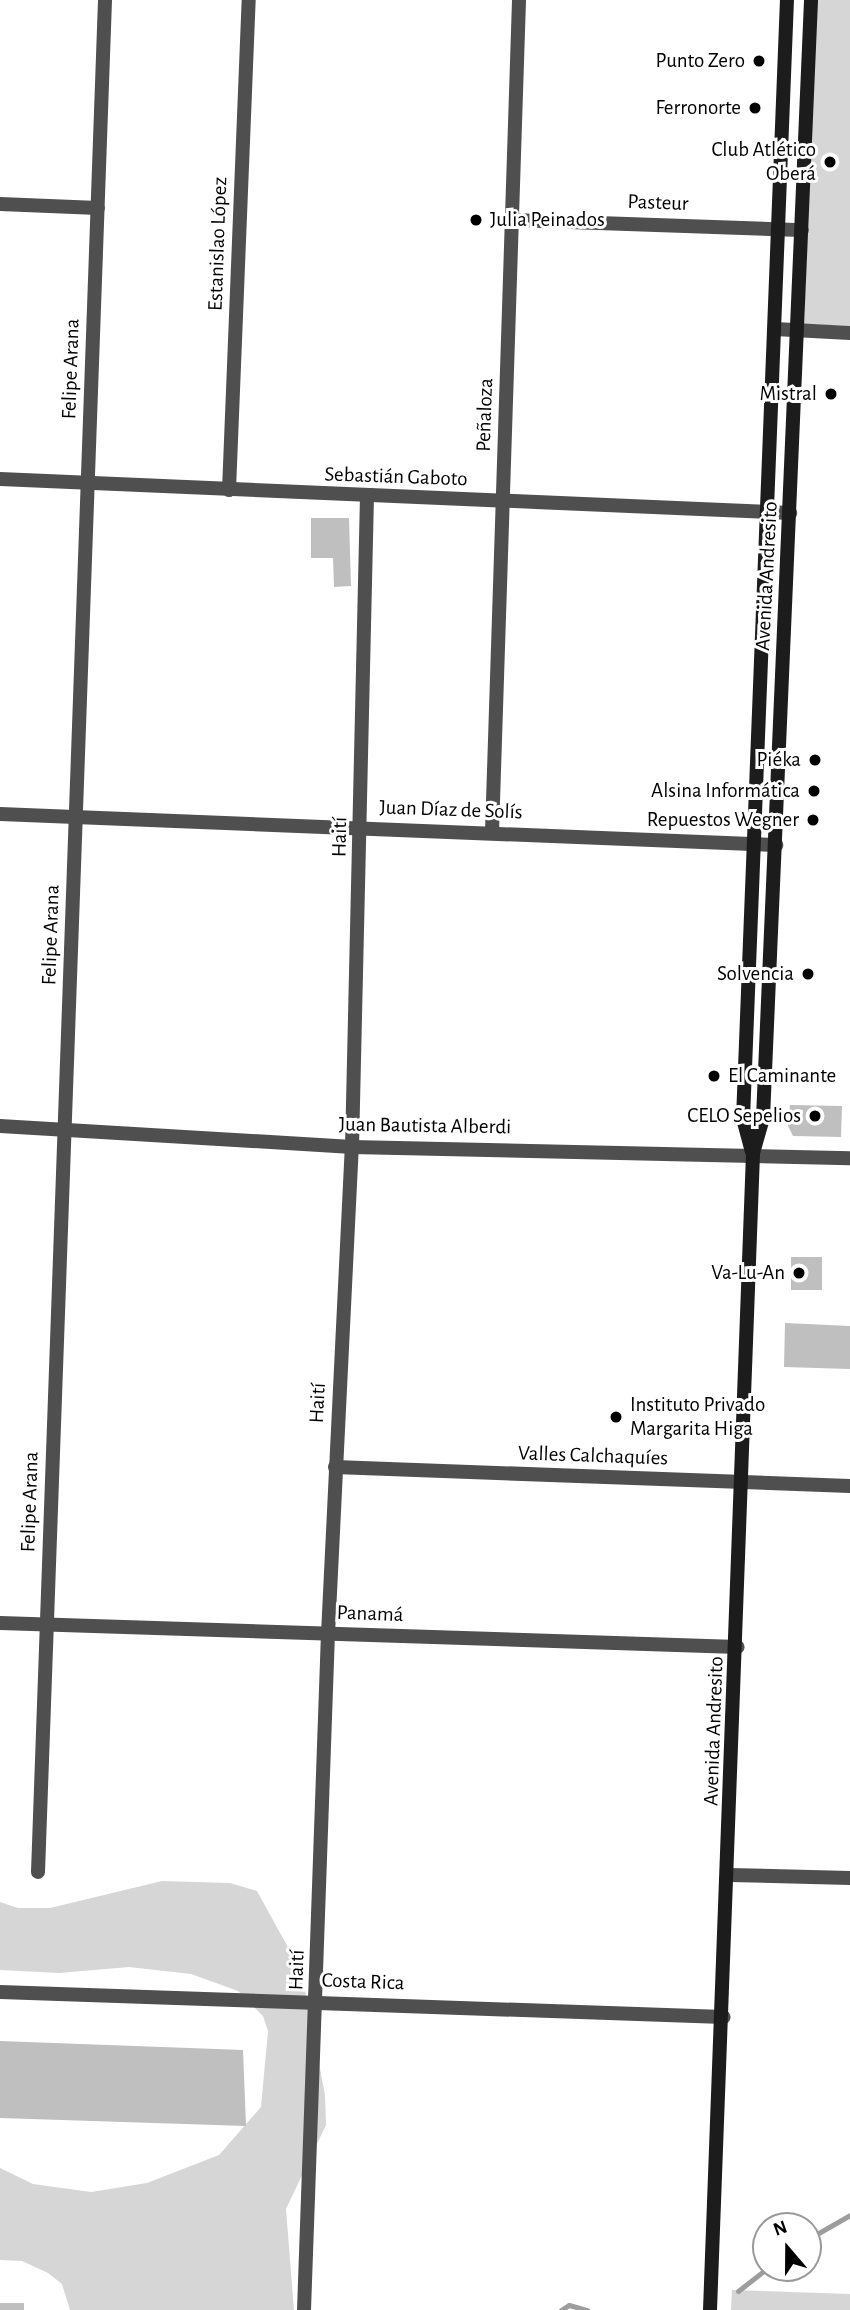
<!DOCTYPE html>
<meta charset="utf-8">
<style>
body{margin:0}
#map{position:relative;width:850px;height:2310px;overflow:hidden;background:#fff;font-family:"Alegreya Sans",sans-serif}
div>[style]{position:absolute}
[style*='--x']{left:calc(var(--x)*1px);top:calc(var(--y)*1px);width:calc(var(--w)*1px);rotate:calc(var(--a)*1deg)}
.green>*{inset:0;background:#d6d6d6}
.stream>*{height:5px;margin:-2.5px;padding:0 2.5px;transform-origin:2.5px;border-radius:2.5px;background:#9d9d9d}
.building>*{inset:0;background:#bfbfbf}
.street>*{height:14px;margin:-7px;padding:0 7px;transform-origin:7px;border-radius:7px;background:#4f4f4f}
.secondary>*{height:14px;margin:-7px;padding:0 7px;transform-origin:7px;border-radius:7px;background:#1c1c1c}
.dots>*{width:19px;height:19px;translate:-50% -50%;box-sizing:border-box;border:4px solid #fff;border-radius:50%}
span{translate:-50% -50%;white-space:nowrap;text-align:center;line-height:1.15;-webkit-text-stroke:6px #fff;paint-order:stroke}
.poi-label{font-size:21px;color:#000}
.right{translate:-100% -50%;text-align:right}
.left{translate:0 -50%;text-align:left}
.street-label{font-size:21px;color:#000}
.north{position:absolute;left:752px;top:2212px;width:70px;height:70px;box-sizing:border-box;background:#fff;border:2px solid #999;border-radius:50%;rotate:340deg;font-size:19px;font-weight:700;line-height:28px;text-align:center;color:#000}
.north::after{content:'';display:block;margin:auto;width:24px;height:32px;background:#000;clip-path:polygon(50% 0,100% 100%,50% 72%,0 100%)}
</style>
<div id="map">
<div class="green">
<i style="clip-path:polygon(816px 0,850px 0,850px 326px,804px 324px)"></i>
<i style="clip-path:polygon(162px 1881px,230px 1883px,257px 1891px,290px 1951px,305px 1990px,325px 2095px,326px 2125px,286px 2209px,294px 2310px,70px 2310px,62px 2284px,48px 2273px,22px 2261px,0 2260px,0 2168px,33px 2184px,91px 2192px,147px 2183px,219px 2155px,261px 2107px,268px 2031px,263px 2016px,238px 1991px,191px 1974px,129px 1967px,59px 1973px,0 1970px,0 1902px,18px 1908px,50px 1908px)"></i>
<i style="clip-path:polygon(732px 2290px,850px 2294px,850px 2310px,731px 2310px)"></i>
</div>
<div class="stream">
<i style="--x:808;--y:2239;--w:48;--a:-29.7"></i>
<i style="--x:738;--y:2291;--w:37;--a:-38"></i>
<i style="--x:561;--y:2310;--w:9;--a:-32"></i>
<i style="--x:569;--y:2305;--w:19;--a:16"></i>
</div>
<div class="building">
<i style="clip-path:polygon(311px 518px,349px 518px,351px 586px,334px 587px,333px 558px,311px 558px)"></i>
<i style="clip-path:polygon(790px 1105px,842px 1106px,841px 1137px,793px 1136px,788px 1126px)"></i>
<i style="clip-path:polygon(791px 1257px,822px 1257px,822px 1290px,791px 1290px)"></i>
<i style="clip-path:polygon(785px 1323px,850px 1326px,850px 1369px,784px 1367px)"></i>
<i style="clip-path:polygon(0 2041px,243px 2050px,246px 2126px,0 2118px)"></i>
<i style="clip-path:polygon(0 2303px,24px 2303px,24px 2310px,0 2310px)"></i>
</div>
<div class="street">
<i style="--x:0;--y:204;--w:98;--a:2.3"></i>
<i style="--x:512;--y:220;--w:290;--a:2"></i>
<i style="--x:775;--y:329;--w:75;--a:3.1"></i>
<i style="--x:0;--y:479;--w:791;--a:2.46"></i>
<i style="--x:229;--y:490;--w:490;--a:-87.7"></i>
<i style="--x:0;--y:814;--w:777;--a:2.29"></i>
<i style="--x:492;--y:832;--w:832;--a:-88.14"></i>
<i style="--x:0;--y:1126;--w:353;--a:3.4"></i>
<i style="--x:352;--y:1147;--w:498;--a:1.3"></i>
<i style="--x:335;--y:1467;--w:515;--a:2.11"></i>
<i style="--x:0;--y:1623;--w:738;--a:1.86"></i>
<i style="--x:38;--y:1872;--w:1873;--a:-87.95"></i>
<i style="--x:729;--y:1875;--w:121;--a:1.4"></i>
<i style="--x:0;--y:1992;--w:724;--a:1.98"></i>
<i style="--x:304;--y:2310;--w:676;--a:-87.97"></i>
<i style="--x:328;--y:1634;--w:488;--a:-87.2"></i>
<i style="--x:352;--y:1147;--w:650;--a:-88.68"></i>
</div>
<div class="secondary">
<i style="--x:752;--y:1152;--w:34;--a:-105"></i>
<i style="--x:743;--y:1119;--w:1120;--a:-87.75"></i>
<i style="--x:710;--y:2310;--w:1158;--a:-87.87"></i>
<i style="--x:753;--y:1153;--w:36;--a:-74"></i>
<i style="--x:763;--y:1118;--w:1119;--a:-87.54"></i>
</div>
<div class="dots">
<i style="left:759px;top:61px;background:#000"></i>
<i style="left:755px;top:108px;background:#000"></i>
<i style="left:830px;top:162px;background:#000"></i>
<i style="left:476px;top:220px;background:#000"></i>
<i style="left:831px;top:394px;background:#000"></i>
<i style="left:815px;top:760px;background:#000"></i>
<i style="left:814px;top:791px;background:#000"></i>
<i style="left:813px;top:820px;background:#000"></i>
<i style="left:808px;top:974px;background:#000"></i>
<i style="left:714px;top:1076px;background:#000"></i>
<i style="left:815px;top:1116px;background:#000"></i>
<i style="left:799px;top:1273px;background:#000"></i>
<i style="left:616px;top:1417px;background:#000"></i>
</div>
<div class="poi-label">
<span class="right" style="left:745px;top:61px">Punto Zero</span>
<span class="right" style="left:741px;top:108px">Ferronorte</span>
<span class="right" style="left:816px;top:162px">Club Atlético<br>Oberá</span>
<span class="left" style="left:490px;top:220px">Julia Peinados</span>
<span class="right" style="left:817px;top:394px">Mistral</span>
<span class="right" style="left:801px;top:760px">Piéka</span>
<span class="right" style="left:800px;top:791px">Alsina Informática</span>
<span class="right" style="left:799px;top:820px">Repuestos Wegner</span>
<span class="right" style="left:794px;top:974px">Solvencia</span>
<span class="left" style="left:728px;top:1076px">El Caminante</span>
<span class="right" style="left:801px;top:1116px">CELO Sepelios</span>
<span class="right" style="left:785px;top:1273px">Va-Lu-An</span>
<span class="left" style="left:630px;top:1417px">Instituto Privado<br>Margarita Higa</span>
</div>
<div class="street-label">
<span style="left:658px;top:203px;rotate:2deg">Pasteur</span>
<span style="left:218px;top:244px;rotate:-88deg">Estanislao López</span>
<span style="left:71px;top:369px;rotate:-88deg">Felipe Arana</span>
<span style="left:485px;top:415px;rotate:-88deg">Peñaloza</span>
<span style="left:396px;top:477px;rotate:2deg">Sebastián Gaboto</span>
<span style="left:767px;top:576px;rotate:-87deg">Avenida Andresito</span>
<span style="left:451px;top:810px;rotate:2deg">Juan Díaz de Solís</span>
<span style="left:340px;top:837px;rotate:-89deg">Haití</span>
<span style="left:51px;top:935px;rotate:-88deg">Felipe Arana</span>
<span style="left:425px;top:1126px;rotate:1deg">Juan Bautista Alberdi</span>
<span style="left:318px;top:1403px;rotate:-87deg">Haití</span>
<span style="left:593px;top:1456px;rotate:2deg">Valles Calchaquíes</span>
<span style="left:30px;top:1502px;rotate:-88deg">Felipe Arana</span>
<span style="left:370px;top:1614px;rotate:2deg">Panamá</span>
<span style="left:714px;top:1731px;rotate:-88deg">Avenida Andresito</span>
<span style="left:297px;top:1970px;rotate:-88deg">Haití</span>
<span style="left:363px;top:1982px;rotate:2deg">Costa Rica</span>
</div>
<div class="north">N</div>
</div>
